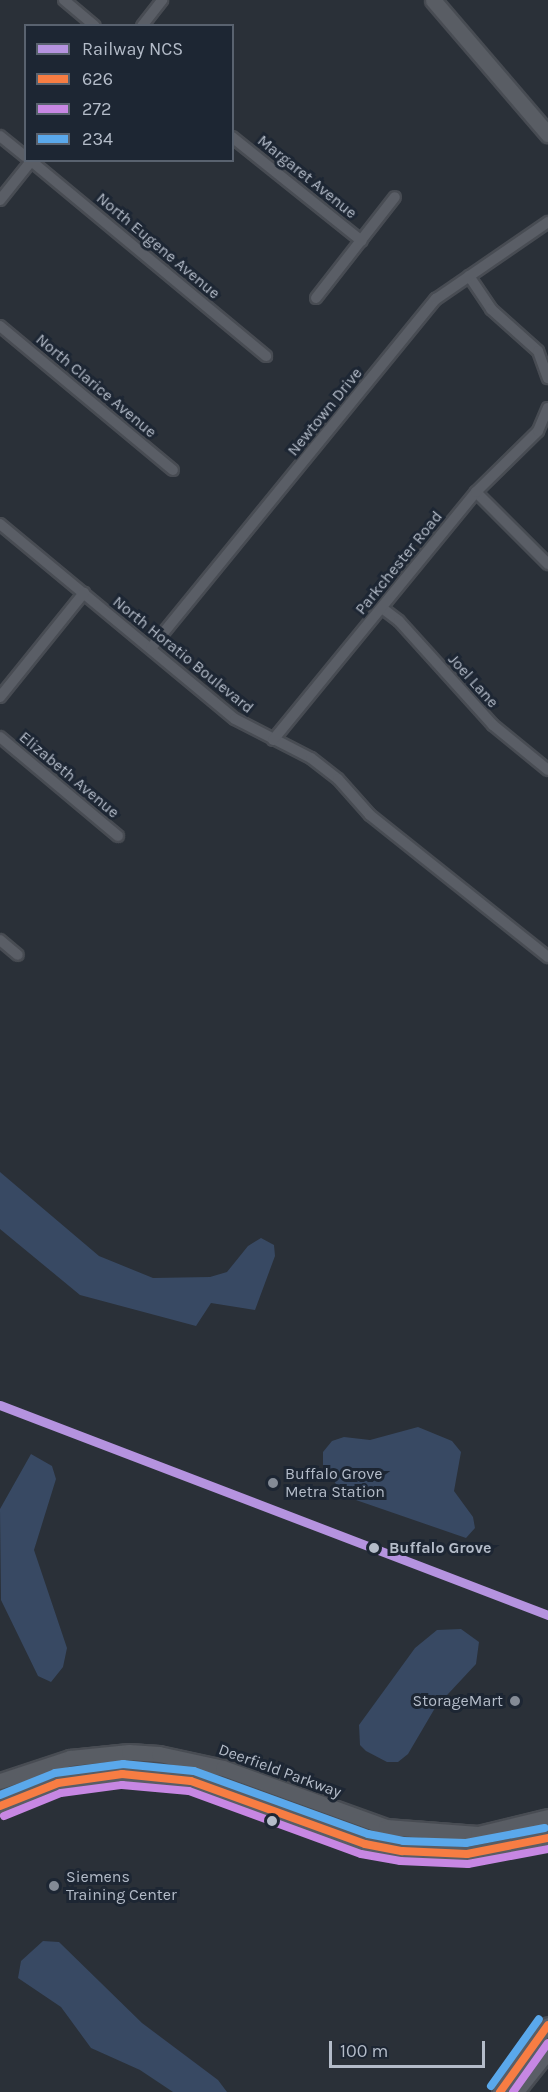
<!DOCTYPE html>
<style>
body{margin:0}
#map{position:relative;width:548px;height:2092px;overflow:hidden;background:#2a3038;font-family:Karla,sans-serif}
div>[style]{position:absolute}
[style*='--x']{left:calc(var(--x)*1px);top:calc(var(--y)*1px);width:calc(var(--w)*1px);rotate:calc(var(--a)*1deg)}
.water>*{inset:0;background:#384963}
.roads{filter:drop-shadow(2px 0 #484c53) drop-shadow(-2px 0 #484c53) drop-shadow(0 2px #484c53) drop-shadow(0 -2px #484c53)}
.minor>*{height:10px;margin:-5px;padding:0 5px;transform-origin:5px;border-radius:5px;background:#5a5e66}
.tertiary>*{height:14px;margin:-7px;padding:0 7px;transform-origin:7px;border-radius:7px;background:#5a5e66}
.secondary>*{height:15px;margin:-7.5px;padding:0 7.5px;transform-origin:7.5px;border-radius:7.5px;background:#595d64}
.bus-1>*{height:8px;margin:-4px;padding:0 4px;transform-origin:4px;border-radius:4px;background:#f77d43}
.bus-2>*{height:8px;margin:-4px;padding:0 4px;transform-origin:4px;border-radius:4px;background:#c787e3}
.bus-3>*{height:8px;margin:-4px;padding:0 4px;transform-origin:4px;border-radius:4px;background:#5aa8eb}
.rail-1>*{height:9px;margin:-4.5px;padding:0 4.5px;transform-origin:4.5px;border-radius:4.5px;background:#b593df}
.dots>*{width:16px;height:16px;translate:-50% -50%;box-sizing:border-box;border:3px solid #1d2633;border-radius:50%}
span{translate:-50% -50%;white-space:nowrap;text-align:center;line-height:1.15;-webkit-text-stroke:6px #1d2633;paint-order:stroke}
.street-label{font-size:16px;color:#b4bcc9}
.poi-label{font-size:16px;color:#b4bcc9}
.left{translate:0 -50%;text-align:left}
.right{translate:-100% -50%;text-align:right}
.stop-label{font-size:16px;color:#b4bcc9;font-weight:700}
.legend{position:absolute;left:24px;top:24px;width:210px;height:138px;box-sizing:border-box;background:#1d2633;border:2px solid #59626f;margin:0;padding:8px 10px;list-style:none;font-size:18px;color:#b4bcc9}
.legend li{display:flex;align-items:center;gap:12px;height:30px}
.legend b{width:30px;border:2px solid #59626f}
.scale{position:absolute;left:329px;top:2041px;width:156px;height:27px;box-sizing:border-box;border:3px solid #b4bcc9;border-top:0;padding-left:8px;font-size:18px;line-height:21px;white-space:nowrap;color:#b4bcc9;-webkit-text-stroke:4px #1d2633;paint-order:stroke}
</style>
<div id="map">
<div class="water">
<i style="clip-path:polygon(0 1172px,99px 1256px,153px 1278px,210px 1277px,227px 1272px,248px 1246px,261px 1238px,274px 1245px,275px 1256px,255px 1310px,211px 1303px,196px 1326px,80px 1295px,0 1229px)"></i>
<i style="clip-path:polygon(418px 1427px,452px 1441px,461px 1452px,454px 1491px,473px 1517px,475px 1528px,466px 1538px,353px 1499px,340px 1490px,323px 1465px,323px 1452px,332px 1441px,344px 1437px,370px 1440px)"></i>
<i style="clip-path:polygon(31px 1454px,52px 1466px,56px 1479px,34px 1550px,67px 1648px,63px 1667px,51px 1682px,38px 1676px,1px 1600px,0 1509px)"></i>
<i style="clip-path:polygon(461px 1629px,479px 1642px,476px 1664px,435px 1708px,408px 1754px,398px 1762px,387px 1762px,366px 1751px,360px 1745px,359px 1725px,415px 1648px,437px 1630px)"></i>
<i style="clip-path:polygon(43px 1941px,59px 1942px,142px 2023px,218px 2080px,227px 2092px,173px 2092px,140px 2070px,91px 2048px,61px 2007px,18px 1978px,21px 1961px)"></i>
</div>
<div class="roads">
<div class="minor">
<i style="--x:64;--y:0;--w:40;--a:40"></i>
<i style="--x:142;--y:26;--w:33;--a:-52"></i>
<i style="--x:0;--y:136;--w:33;--a:39"></i>
<i style="--x:232;--y:137;--w:166;--a:38.7"></i>
<i style="--x:30;--y:160;--w:307;--a:39.7"></i>
<i style="--x:0;--y:200;--w:51;--a:-51.3"></i>
<i style="--x:469;--y:276;--w:40;--a:56"></i>
<i style="--x:491;--y:309;--w:63;--a:41.8"></i>
<i style="--x:538;--y:351;--w:29;--a:70"></i>
<i style="--x:316;--y:298;--w:128;--a:-52"></i>
<i style="--x:0;--y:326;--w:225;--a:39.8"></i>
<i style="--x:476;--y:492;--w:102;--a:45"></i>
<i style="--x:0;--y:524;--w:305;--a:39.7"></i>
<i style="--x:235;--y:719;--w:85;--a:27.2"></i>
<i style="--x:311;--y:758;--w:34;--a:38"></i>
<i style="--x:338;--y:779;--w:48;--a:48.4"></i>
<i style="--x:370;--y:815;--w:228;--a:38.6"></i>
<i style="--x:382;--y:608;--w:21;--a:37"></i>
<i style="--x:399;--y:621;--w:140;--a:47.9"></i>
<i style="--x:493;--y:725;--w:71;--a:39.3"></i>
<i style="--x:151;--y:648;--w:451;--a:-50.8"></i>
<i style="--x:436;--y:299;--w:136;--a:-34.5"></i>
<i style="--x:0;--y:697;--w:134;--a:-51.1"></i>
<i style="--x:0;--y:737;--w:154;--a:40"></i>
<i style="--x:273;--y:740;--w:320;--a:-50.7"></i>
<i style="--x:476;--y:492;--w:87;--a:-44.5"></i>
<i style="--x:538;--y:431;--w:25;--a:-67"></i>
<i style="--x:0;--y:940;--w:23;--a:40"></i>
</div>
<div class="tertiary">
<i style="--x:500;--y:2092;--w:82;--a:-54.4"></i>
<i style="--x:517;--y:2092;--w:50;--a:-51.5"></i>
</div>
<div class="secondary">
<i style="--x:433;--y:0;--w:177;--a:49.4"></i>
<i style="--x:0;--y:1781;--w:74;--a:-18.2"></i>
<i style="--x:70;--y:1758;--w:59;--a:-5.8"></i>
<i style="--x:129;--y:1752;--w:30;--a:4"></i>
<i style="--x:159;--y:1754;--w:66;--a:12.3"></i>
<i style="--x:223;--y:1768;--w:173;--a:19.9"></i>
<i style="--x:386;--y:1827;--w:92;--a:4.4"></i>
<i style="--x:478;--y:1834;--w:72;--a:-13.7"></i>
<i style="--x:0;--y:1806;--w:62;--a:-21.6"></i>
<i style="--x:58;--y:1783;--w:65;--a:-8"></i>
<i style="--x:122;--y:1774;--w:69;--a:5.8"></i>
<i style="--x:191;--y:1781;--w:185;--a:19.9"></i>
<i style="--x:365;--y:1844;--w:38;--a:11"></i>
<i style="--x:402;--y:1851;--w:65;--a:2.6"></i>
<i style="--x:467;--y:1854;--w:83;--a:-11.2"></i>
</div>
</div>
<div class="bus-1">
<i style="--x:0;--y:1806;--w:62;--a:-21.6"></i>
<i style="--x:58;--y:1783;--w:65;--a:-8"></i>
<i style="--x:122;--y:1774;--w:69;--a:5.8"></i>
<i style="--x:191;--y:1781;--w:185;--a:19.9"></i>
<i style="--x:365;--y:1844;--w:38;--a:11"></i>
<i style="--x:402;--y:1851;--w:65;--a:2.6"></i>
<i style="--x:467;--y:1854;--w:83;--a:-11.2"></i>
<i style="--x:500;--y:2092;--w:82;--a:-54.4"></i>
</div>
<div class="bus-2">
<i style="--x:4;--y:1816;--w:61;--a:-22"></i>
<i style="--x:61;--y:1793;--w:62;--a:-7.5"></i>
<i style="--x:122;--y:1785;--w:67;--a:5.1"></i>
<i style="--x:189;--y:1791;--w:183;--a:20.1"></i>
<i style="--x:361;--y:1854;--w:40;--a:10"></i>
<i style="--x:400;--y:1861;--w:68;--a:2.5"></i>
<i style="--x:468;--y:1864;--w:81;--a:-10.6"></i>
<i style="--x:513;--y:2092;--w:60;--a:-54.5"></i>
</div>
<div class="bus-3">
<i style="--x:0;--y:1795;--w:59;--a:-21.8"></i>
<i style="--x:55;--y:1773;--w:69;--a:-7.5"></i>
<i style="--x:123;--y:1764;--w:71;--a:5.6"></i>
<i style="--x:194;--y:1771;--w:185;--a:19.9"></i>
<i style="--x:368;--y:1834;--w:36;--a:11"></i>
<i style="--x:403;--y:1841;--w:63;--a:1.8"></i>
<i style="--x:466;--y:1843;--w:80;--a:-10.8"></i>
<i style="--x:491;--y:2086;--w:82;--a:-54.4"></i>
</div>
<div class="rail-1">
<i style="--x:0;--y:1405;--w:587;--a:20.97"></i>
</div>
<div class="dots">
<i style="left:273px;top:1483px;background:#848b96"></i>
<i style="left:374px;top:1548px;background:#b4bcc9"></i>
<i style="left:515px;top:1701px;background:#848b96"></i>
<i style="left:272px;top:1821px;background:#b4bcc9"></i>
<i style="left:54px;top:1886px;background:#848b96"></i>
</div>
<div class="street-label">
<span style="left:307px;top:177px;rotate:39deg">Margaret Avenue</span>
<span style="left:158px;top:246px;rotate:40deg">North Eugene Avenue</span>
<span style="left:96px;top:386px;rotate:40deg">North Clarice Avenue</span>
<span style="left:325px;top:412px;rotate:-51deg">Newtown Drive</span>
<span style="left:399px;top:563px;rotate:-51deg">Parkchester Road</span>
<span style="left:183px;top:655px;rotate:39deg">North Horatio Boulevard</span>
<span style="left:473px;top:681px;rotate:48deg">Joel Lane</span>
<span style="left:69px;top:775px;rotate:40deg">Elizabeth Avenue</span>
<span style="left:280px;top:1771px;rotate:20deg">Deerfield Parkway</span>
</div>
<div class="poi-label">
<span class="left" style="left:285px;top:1483px">Buffalo Grove<br>Metra Station</span>
<span class="right" style="left:503px;top:1701px">StorageMart</span>
<span class="left" style="left:66px;top:1886px">Siemens<br>Training Center</span>
</div>
<div class="stop-label">
<span class="left" style="left:389px;top:1548px">Buffalo Grove</span>
</div>
<ul class="legend">
<li><b style="height:8px;background:#b593df"></b>Railway NCS</li>
<li><b style="height:8px;background:#f77d43"></b>626</li>
<li><b style="height:8px;background:#c787e3"></b>272</li>
<li><b style="height:8px;background:#5aa8eb"></b>234</li>
</ul>
<div class="scale">100 m</div>
</div>
